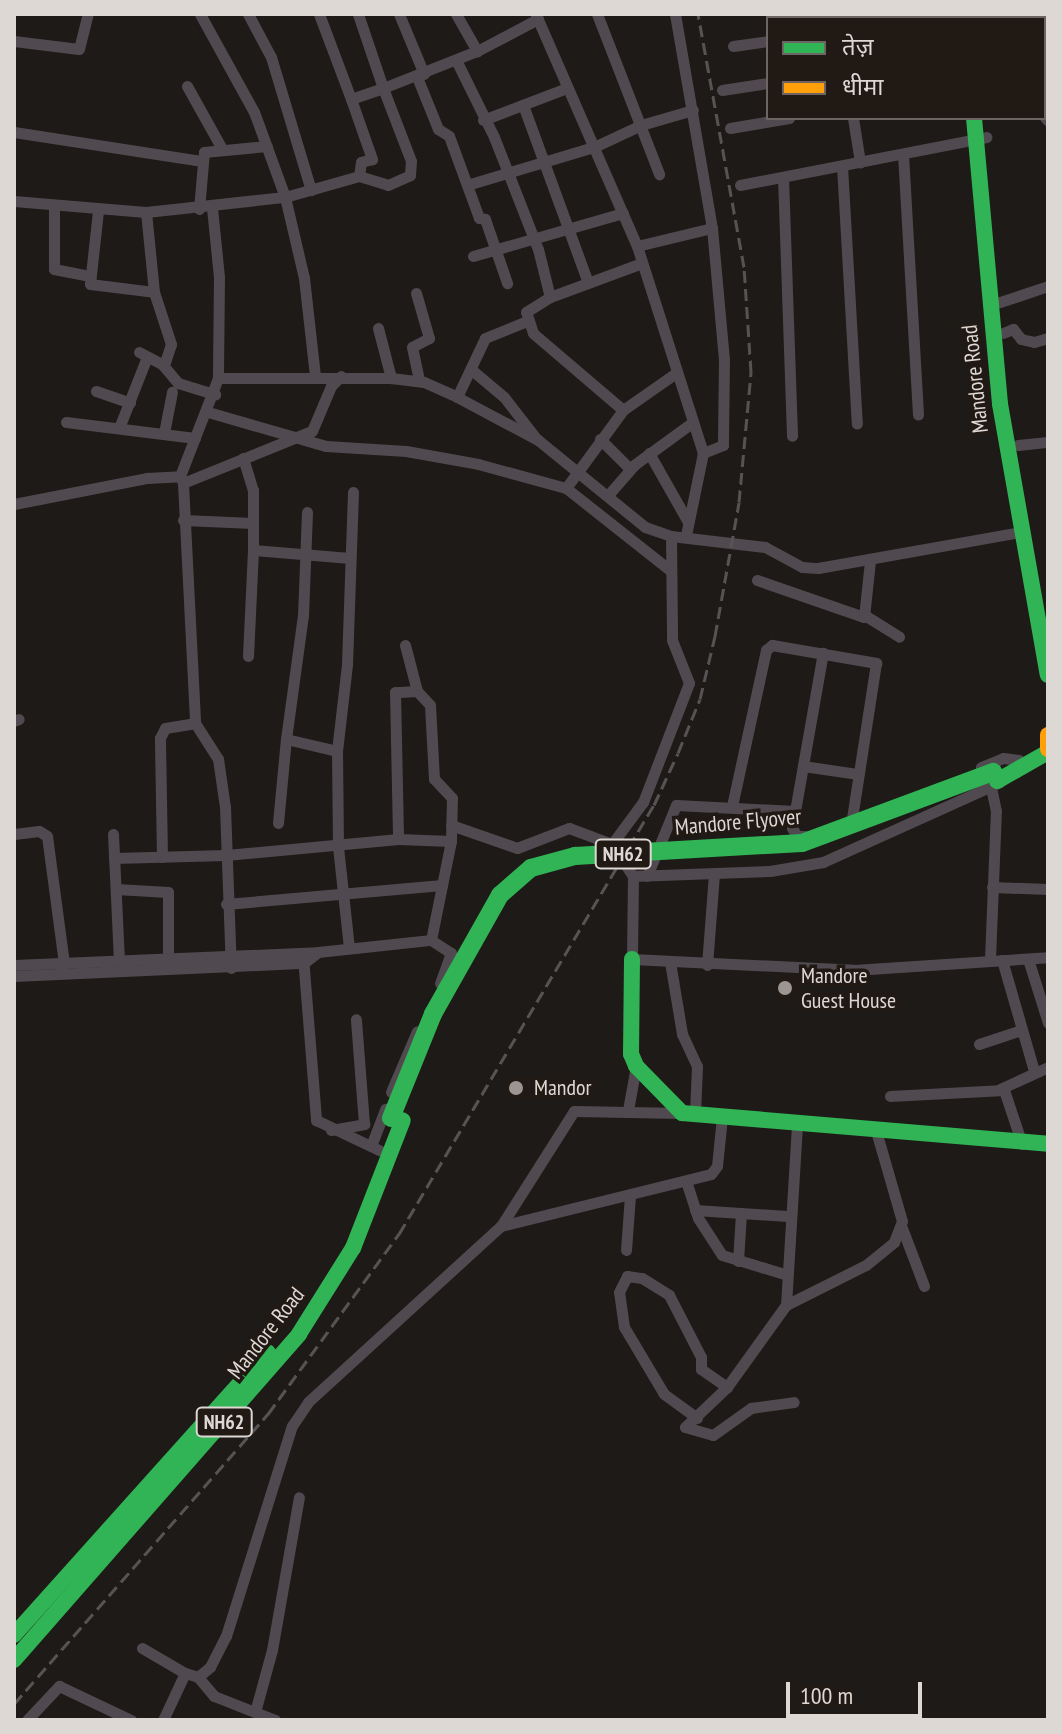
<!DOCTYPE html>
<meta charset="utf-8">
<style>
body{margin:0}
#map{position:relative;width:1062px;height:1734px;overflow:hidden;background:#1e1a17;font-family:"PT Sans Narrow","Noto Sans Devanagari",sans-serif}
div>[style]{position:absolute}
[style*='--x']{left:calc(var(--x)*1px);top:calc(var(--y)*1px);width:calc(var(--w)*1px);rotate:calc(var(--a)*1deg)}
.street>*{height:11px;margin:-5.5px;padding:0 5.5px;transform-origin:5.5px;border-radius:5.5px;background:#504a50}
.fast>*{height:16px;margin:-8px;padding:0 8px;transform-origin:8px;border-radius:8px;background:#30b455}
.slow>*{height:16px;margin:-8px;padding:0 8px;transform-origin:8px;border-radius:8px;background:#ff9f0a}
.rail>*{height:3px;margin-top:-1.5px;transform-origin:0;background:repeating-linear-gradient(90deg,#575355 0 12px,transparent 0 18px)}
.fast-bridge>*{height:18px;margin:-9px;padding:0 9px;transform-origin:9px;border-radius:9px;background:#30b455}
.dots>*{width:22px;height:22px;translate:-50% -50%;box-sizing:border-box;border:4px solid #211914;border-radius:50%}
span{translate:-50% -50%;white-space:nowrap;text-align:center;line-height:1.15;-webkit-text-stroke:7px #211914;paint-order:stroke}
.shield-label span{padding:2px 6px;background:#211914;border:2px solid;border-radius:6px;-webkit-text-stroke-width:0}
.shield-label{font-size:20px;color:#ded8d4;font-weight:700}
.street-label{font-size:22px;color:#ded8d4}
.poi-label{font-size:22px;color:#ded8d4}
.left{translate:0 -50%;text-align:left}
.frame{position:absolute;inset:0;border:16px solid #ded8d4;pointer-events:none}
.legend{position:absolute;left:766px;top:16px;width:280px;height:104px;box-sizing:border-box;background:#211914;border:2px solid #6d6561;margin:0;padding:10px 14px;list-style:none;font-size:24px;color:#ded8d4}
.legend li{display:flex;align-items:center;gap:16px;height:40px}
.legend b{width:40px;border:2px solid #6d6561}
.scale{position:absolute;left:786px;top:1682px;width:136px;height:36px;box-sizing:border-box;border:4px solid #ded8d4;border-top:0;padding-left:10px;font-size:24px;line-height:28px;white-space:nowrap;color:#ded8d4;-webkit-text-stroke:6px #211914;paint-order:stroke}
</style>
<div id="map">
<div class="street">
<i style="--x:248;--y:14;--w:49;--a:61.9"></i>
<i style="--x:271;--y:57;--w:139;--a:73.3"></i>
<i style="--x:319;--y:14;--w:91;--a:69.4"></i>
<i style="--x:351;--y:99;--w:34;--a:-19"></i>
<i style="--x:383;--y:88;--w:78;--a:-108.7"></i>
<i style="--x:399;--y:14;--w:65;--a:67.4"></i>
<i style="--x:456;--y:14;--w:43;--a:60.4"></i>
<i style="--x:597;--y:14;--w:172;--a:68.8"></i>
<i style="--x:675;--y:14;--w:217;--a:80.2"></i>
<i style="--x:712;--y:228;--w:132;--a:84.8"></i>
<i style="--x:724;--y:359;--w:86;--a:90.7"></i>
<i style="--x:723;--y:445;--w:22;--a:158"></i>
<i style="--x:829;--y:14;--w:4;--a:76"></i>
<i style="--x:992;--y:14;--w:4;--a:90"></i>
<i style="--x:536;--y:15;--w:252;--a:66.4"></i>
<i style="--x:637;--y:246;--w:217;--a:72.3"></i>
<i style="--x:703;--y:453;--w:84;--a:101.7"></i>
<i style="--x:927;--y:18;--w:27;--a:-8"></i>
<i style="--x:14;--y:41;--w:65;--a:7"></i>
<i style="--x:79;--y:49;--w:36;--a:-76"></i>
<i style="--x:733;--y:46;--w:35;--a:-8"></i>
<i style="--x:456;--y:60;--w:86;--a:63.7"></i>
<i style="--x:494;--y:137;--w:120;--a:68.6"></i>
<i style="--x:538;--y:249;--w:49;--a:76"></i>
<i style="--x:417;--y:77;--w:56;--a:68"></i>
<i style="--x:438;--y:129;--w:13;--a:32"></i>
<i style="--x:449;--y:136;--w:87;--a:69.9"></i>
<i style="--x:479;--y:218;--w:6;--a:9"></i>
<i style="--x:485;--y:219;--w:68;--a:71"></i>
<i style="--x:187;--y:86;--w:70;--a:60.9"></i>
<i style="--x:722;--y:90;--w:47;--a:-8.7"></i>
<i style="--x:351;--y:99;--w:64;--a:70.7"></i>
<i style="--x:372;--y:159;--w:11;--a:165"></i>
<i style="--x:361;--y:162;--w:14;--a:98"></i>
<i style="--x:523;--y:105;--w:189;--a:69.9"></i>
<i style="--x:1044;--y:116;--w:6;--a:51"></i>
<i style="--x:853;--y:118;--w:45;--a:81"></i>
<i style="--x:483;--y:120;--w:90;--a:-20.9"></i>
<i style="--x:730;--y:128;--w:60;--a:-9.6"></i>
<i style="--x:14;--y:132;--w:189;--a:8.8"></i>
<i style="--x:903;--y:154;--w:261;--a:86.7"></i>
<i style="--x:842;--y:166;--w:258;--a:86.7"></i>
<i style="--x:783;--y:177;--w:259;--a:88"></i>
<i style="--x:467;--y:185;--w:133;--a:-16.7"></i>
<i style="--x:594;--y:147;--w:52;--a:-25.1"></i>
<i style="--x:641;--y:125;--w:54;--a:-16.1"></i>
<i style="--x:740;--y:185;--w:251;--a:-11"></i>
<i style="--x:14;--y:201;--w:132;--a:4.8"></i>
<i style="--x:146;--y:212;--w:140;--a:-6.2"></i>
<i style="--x:285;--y:197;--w:90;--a:-110"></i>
<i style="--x:254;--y:112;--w:112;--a:-118.9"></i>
<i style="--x:54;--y:205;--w:64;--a:90"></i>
<i style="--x:54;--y:269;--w:37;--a:11"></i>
<i style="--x:212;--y:208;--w:69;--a:84.2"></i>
<i style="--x:219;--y:277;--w:101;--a:90.6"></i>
<i style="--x:199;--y:209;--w:57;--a:-85"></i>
<i style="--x:204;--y:152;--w:63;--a:-5.4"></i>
<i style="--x:98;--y:211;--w:73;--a:96.3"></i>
<i style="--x:90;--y:284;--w:64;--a:7.1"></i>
<i style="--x:146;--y:212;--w:80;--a:84.3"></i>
<i style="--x:154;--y:292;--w:55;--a:71.9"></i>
<i style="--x:171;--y:344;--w:23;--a:108"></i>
<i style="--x:637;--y:246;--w:77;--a:-13.5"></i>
<i style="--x:473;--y:256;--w:156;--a:-16"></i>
<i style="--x:416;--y:293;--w:47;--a:73.9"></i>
<i style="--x:429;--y:338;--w:19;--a:152"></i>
<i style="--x:412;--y:347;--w:35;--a:78"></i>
<i style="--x:1000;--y:302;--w:51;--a:-18.4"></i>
<i style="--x:378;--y:328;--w:52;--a:75.4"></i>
<i style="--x:1003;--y:333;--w:11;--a:-22"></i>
<i style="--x:1013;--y:329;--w:13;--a:51"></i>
<i style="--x:1021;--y:339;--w:13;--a:13"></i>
<i style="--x:1034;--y:342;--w:15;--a:-16"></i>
<i style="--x:139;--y:352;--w:26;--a:28"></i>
<i style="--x:162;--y:364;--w:25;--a:50"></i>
<i style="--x:178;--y:383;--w:39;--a:17"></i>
<i style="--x:473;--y:371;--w:40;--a:40"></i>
<i style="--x:504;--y:397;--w:51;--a:52.2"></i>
<i style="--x:315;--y:376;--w:99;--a:-96.4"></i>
<i style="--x:304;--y:278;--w:83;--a:-103.2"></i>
<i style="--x:285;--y:197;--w:77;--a:-15.8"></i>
<i style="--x:359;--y:176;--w:30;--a:17"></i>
<i style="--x:388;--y:185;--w:24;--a:-24"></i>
<i style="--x:410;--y:175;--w:14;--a:-86"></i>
<i style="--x:411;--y:161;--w:78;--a:-111"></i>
<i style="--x:383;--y:88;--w:101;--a:-21.5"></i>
<i style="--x:477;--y:51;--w:69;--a:-27.7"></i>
<i style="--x:96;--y:391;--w:36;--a:19"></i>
<i style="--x:457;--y:397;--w:65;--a:-64.6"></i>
<i style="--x:485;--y:338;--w:45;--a:-22"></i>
<i style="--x:623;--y:410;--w:118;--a:-139.5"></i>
<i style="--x:533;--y:333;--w:22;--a:-108"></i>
<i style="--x:526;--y:312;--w:28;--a:-32"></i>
<i style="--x:550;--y:297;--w:98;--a:-20.3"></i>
<i style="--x:208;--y:412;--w:123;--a:16.1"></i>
<i style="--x:326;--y:446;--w:80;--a:3.6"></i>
<i style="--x:406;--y:451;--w:73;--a:10.2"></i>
<i style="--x:478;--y:464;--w:91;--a:15.3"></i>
<i style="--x:566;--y:488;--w:132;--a:38.3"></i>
<i style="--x:66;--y:422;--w:130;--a:7.1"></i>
<i style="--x:119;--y:428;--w:76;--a:-68.5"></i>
<i style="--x:164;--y:433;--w:42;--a:-79"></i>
<i style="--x:600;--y:439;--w:42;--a:45"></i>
<i style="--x:1018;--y:445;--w:30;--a:-6"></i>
<i style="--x:649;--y:453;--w:79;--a:60.5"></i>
<i style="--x:243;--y:458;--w:34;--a:73"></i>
<i style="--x:253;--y:490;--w:60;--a:90"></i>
<i style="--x:253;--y:550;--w:97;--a:4.7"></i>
<i style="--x:180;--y:476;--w:105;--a:-68.8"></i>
<i style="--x:218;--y:378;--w:173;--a:0"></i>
<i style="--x:391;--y:378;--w:33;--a:7"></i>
<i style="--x:424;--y:382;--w:36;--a:24"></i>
<i style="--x:457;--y:397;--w:92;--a:28"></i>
<i style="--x:538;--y:440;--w:138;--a:39.1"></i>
<i style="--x:645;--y:527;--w:28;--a:19"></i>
<i style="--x:671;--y:536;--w:95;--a:6.7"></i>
<i style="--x:765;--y:547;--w:42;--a:28.4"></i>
<i style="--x:802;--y:567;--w:16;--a:4"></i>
<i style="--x:818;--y:568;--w:206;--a:-10.1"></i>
<i style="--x:183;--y:483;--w:139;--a:-22"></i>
<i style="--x:312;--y:431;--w:49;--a:-67.1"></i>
<i style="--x:331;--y:386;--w:14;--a:-45"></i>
<i style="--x:566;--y:488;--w:97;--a:-53.8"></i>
<i style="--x:623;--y:410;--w:65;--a:-34.9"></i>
<i style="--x:609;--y:494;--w:38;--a:-49"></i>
<i style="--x:634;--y:465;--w:73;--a:-36.1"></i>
<i style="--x:14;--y:504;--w:136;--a:-11.1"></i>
<i style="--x:147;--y:478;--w:33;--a:-3"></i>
<i style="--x:180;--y:476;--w:8;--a:67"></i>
<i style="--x:183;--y:483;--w:240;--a:87.1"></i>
<i style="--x:195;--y:723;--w:43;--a:57.4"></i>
<i style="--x:218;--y:759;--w:49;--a:81.7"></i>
<i style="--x:225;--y:807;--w:161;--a:87.9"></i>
<i style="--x:307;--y:512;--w:103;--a:92.2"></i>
<i style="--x:303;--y:615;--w:125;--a:97.8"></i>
<i style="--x:286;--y:739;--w:52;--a:13.2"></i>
<i style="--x:183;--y:520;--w:70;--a:2.5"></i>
<i style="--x:671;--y:536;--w:104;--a:89.4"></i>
<i style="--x:672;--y:640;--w:46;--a:68.4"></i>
<i style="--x:689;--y:683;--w:128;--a:111.1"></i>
<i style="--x:643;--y:802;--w:52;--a:126.4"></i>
<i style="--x:612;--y:844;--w:38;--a:57"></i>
<i style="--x:633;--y:876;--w:83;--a:90.7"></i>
<i style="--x:632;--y:959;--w:222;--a:2.8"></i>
<i style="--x:854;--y:970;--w:194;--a:-3.8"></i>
<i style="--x:757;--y:580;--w:113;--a:19.1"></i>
<i style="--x:864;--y:617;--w:56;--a:-83.9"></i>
<i style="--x:866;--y:616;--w:39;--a:32"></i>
<i style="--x:405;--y:645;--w:48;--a:75.4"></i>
<i style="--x:248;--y:656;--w:106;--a:-87.3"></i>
<i style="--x:14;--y:721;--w:5;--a:-22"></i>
<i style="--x:803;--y:766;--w:56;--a:8.3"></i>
<i style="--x:981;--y:767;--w:24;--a:-22"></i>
<i style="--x:1003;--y:758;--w:16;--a:7"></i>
<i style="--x:732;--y:806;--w:160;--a:-77.7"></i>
<i style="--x:766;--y:650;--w:8;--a:-40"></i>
<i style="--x:772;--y:645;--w:106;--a:9.8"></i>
<i style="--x:876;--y:663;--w:157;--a:98.8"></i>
<i style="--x:278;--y:823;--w:84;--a:-84.6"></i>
<i style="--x:451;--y:825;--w:70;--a:19.2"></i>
<i style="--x:517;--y:848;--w:56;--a:-21"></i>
<i style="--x:569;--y:828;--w:46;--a:20.4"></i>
<i style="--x:14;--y:834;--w:25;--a:-7"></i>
<i style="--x:39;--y:831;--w:9;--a:32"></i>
<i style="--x:47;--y:836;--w:129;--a:82.4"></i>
<i style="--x:113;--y:834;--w:127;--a:87.3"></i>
<i style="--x:805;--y:836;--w:8;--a:180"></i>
<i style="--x:797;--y:836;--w:9;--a:-122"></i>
<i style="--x:792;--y:828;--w:178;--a:-80"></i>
<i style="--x:162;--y:857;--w:119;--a:-91"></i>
<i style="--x:160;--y:738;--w:11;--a:-63"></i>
<i style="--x:165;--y:728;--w:30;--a:-9"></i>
<i style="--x:114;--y:858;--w:112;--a:-1.5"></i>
<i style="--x:226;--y:855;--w:173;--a:-5.3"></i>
<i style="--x:633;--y:876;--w:137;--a:-2.1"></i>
<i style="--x:770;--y:871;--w:54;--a:-9.6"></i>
<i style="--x:823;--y:862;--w:194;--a:-24.3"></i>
<i style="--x:647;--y:876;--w:77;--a:-67.8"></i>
<i style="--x:676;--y:805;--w:119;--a:2.9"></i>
<i style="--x:992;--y:887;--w:56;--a:2"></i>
<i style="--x:116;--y:889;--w:52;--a:3.3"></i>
<i style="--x:168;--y:892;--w:68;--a:90"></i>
<i style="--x:226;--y:904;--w:217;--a:-5"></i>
<i style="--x:431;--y:940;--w:101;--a:-78.6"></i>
<i style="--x:451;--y:841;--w:43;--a:-88.7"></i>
<i style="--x:452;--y:798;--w:26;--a:-133"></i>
<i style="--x:434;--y:779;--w:74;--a:-93.1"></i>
<i style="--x:430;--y:705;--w:19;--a:-133"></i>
<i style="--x:417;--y:691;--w:22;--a:177"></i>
<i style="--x:395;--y:692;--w:147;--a:88.8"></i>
<i style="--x:398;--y:839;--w:53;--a:2.2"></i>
<i style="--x:349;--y:948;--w:103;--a:-96.2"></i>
<i style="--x:338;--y:846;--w:95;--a:-90.6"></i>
<i style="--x:337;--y:751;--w:88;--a:-83.4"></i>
<i style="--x:347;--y:664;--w:172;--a:-88"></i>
<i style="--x:303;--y:957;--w:164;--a:85.4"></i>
<i style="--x:316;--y:1120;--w:70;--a:25.5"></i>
<i style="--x:990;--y:959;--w:148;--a:-87.7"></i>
<i style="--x:996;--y:811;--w:25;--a:-102"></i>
<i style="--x:1028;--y:959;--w:67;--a:72.6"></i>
<i style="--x:1002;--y:960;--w:116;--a:73.9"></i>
<i style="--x:670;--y:962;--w:73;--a:80.5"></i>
<i style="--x:682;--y:1034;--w:35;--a:65"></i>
<i style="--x:697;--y:1066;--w:48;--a:92.4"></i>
<i style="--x:14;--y:965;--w:304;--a:-2.4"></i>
<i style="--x:318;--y:952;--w:114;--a:-6.1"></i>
<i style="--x:431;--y:940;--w:24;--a:33"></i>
<i style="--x:451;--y:953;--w:32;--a:110"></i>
<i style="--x:707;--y:965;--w:92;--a:-85.6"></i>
<i style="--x:14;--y:976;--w:290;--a:-2.6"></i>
<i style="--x:304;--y:963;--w:16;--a:-38"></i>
<i style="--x:979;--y:1044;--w:44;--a:-18.4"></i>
<i style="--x:1000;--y:1089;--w:53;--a:-24.6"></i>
<i style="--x:391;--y:1092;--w:66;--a:-66.9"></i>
<i style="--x:890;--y:1096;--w:114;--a:-3"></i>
<i style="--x:1004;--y:1090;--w:57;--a:71.6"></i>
<i style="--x:628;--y:1110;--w:45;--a:-79.7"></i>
<i style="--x:331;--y:1130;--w:34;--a:-10"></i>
<i style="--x:364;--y:1124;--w:105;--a:-94.4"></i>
<i style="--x:371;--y:1146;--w:40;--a:-69"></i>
<i style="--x:686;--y:1181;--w:39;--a:72"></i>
<i style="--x:698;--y:1218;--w:44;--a:57"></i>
<i style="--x:722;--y:1255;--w:65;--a:17"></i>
<i style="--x:695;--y:1210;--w:93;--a:3.7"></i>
<i style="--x:501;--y:1226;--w:216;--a:-13.9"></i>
<i style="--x:711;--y:1174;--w:10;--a:-53"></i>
<i style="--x:717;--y:1166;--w:49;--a:-84.2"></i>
<i style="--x:902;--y:1228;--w:62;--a:69.2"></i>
<i style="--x:626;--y:1250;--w:54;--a:-85.8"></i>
<i style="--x:738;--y:1261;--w:48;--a:-86.4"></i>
<i style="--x:786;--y:1305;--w:181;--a:-86.5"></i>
<i style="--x:697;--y:1418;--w:41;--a:-144"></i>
<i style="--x:664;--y:1394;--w:78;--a:-120.8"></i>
<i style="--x:624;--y:1327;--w:35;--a:-98"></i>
<i style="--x:619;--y:1292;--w:18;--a:-63"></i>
<i style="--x:627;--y:1276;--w:15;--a:8"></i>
<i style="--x:642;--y:1278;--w:32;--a:32"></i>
<i style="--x:669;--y:1295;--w:70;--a:62.7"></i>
<i style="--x:701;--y:1357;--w:12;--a:90"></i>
<i style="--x:701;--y:1369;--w:32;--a:35"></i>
<i style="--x:685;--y:1427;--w:58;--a:-43.6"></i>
<i style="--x:727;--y:1387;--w:101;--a:-54.3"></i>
<i style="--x:786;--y:1305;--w:89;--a:-26.6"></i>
<i style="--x:866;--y:1265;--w:36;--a:-39"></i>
<i style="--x:894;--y:1242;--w:22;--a:-69"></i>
<i style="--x:902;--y:1221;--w:94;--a:-106.1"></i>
<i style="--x:685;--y:1427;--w:29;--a:16"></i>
<i style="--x:713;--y:1435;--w:47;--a:-35.4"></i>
<i style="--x:751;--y:1408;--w:43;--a:-7.9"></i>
<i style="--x:142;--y:1648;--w:50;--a:30.2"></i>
<i style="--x:198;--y:1677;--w:25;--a:50"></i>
<i style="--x:214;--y:1696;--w:66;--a:21.5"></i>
<i style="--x:255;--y:1712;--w:64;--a:-74.7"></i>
<i style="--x:272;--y:1650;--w:155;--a:-80"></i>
<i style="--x:27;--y:1720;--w:47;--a:-46.7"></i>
<i style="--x:59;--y:1686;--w:80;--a:25.3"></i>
<i style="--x:163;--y:1720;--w:52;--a:-64.9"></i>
<i style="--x:185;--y:1673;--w:14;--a:17"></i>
<i style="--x:198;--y:1677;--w:16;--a:-40"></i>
<i style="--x:210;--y:1667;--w:35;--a:-63"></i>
<i style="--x:226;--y:1636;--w:220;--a:-72.6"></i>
<i style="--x:292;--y:1426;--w:29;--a:-56"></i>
<i style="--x:308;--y:1402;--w:261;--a:-42.4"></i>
<i style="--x:501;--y:1226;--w:136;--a:-57.6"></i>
<i style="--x:574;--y:1111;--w:108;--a:1.1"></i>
</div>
<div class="fast">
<i style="--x:974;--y:118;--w:287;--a:84.8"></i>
<i style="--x:1000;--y:404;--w:275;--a:80"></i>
<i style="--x:997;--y:781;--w:59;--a:-29.6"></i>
<i style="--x:632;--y:959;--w:95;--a:90.6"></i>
<i style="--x:631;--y:1054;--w:13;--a:67"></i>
<i style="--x:636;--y:1066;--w:66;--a:45.6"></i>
<i style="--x:682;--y:1113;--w:367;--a:4.8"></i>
<i style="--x:14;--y:1635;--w:380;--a:-48.1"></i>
<i style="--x:14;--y:1660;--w:433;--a:-48.8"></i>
<i style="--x:299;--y:1334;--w:102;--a:-57.9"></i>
<i style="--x:353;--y:1248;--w:137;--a:-68.7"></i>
</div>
<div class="slow">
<i style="--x:963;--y:14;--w:4;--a:90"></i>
<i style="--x:1048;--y:735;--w:14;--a:90"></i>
</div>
<div class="rail">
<i style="--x:14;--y:1704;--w:386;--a:-48.8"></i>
<i style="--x:268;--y:1414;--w:223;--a:-54"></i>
<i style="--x:399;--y:1234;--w:499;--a:-59.3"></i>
<i style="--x:654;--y:805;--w:57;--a:-65.2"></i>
<i style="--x:678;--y:753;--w:58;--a:-67.8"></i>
<i style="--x:700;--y:699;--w:65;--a:-76.6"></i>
<i style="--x:715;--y:636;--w:136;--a:-79.8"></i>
<i style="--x:739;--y:502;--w:131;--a:-84.7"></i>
<i style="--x:751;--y:372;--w:105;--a:-93.8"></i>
<i style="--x:744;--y:267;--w:257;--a:-100.3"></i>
</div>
<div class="fast-bridge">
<i style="--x:391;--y:1118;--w:112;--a:-68"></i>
<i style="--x:433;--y:1014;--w:137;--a:-60.6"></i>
<i style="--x:500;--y:895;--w:41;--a:-41.1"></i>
<i style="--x:531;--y:868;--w:46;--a:-15.3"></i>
<i style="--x:575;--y:856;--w:227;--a:-3.3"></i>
<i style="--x:802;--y:843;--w:204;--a:-20.4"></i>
</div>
<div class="dots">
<i style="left:785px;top:988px;background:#9b9692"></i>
<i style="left:516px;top:1088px;background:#9b9692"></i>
</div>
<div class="shield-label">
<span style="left:623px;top:854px">NH62</span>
<span style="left:224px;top:1422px">NH62</span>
</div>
<div class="street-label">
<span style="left:975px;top:379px;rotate:-96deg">Mandore Road</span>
<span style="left:738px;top:822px;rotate:-5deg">Mandore Flyover</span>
<span style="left:266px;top:1333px;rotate:-52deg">Mandore Road</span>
</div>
<div class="poi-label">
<span class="left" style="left:801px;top:988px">Mandore<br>Guest House</span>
<span class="left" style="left:534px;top:1088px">Mandor</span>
</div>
<div class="frame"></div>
<ul class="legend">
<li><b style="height:10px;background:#30b455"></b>तेज़</li>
<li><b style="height:10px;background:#ff9f0a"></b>धीमा</li>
</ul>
<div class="scale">100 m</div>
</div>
